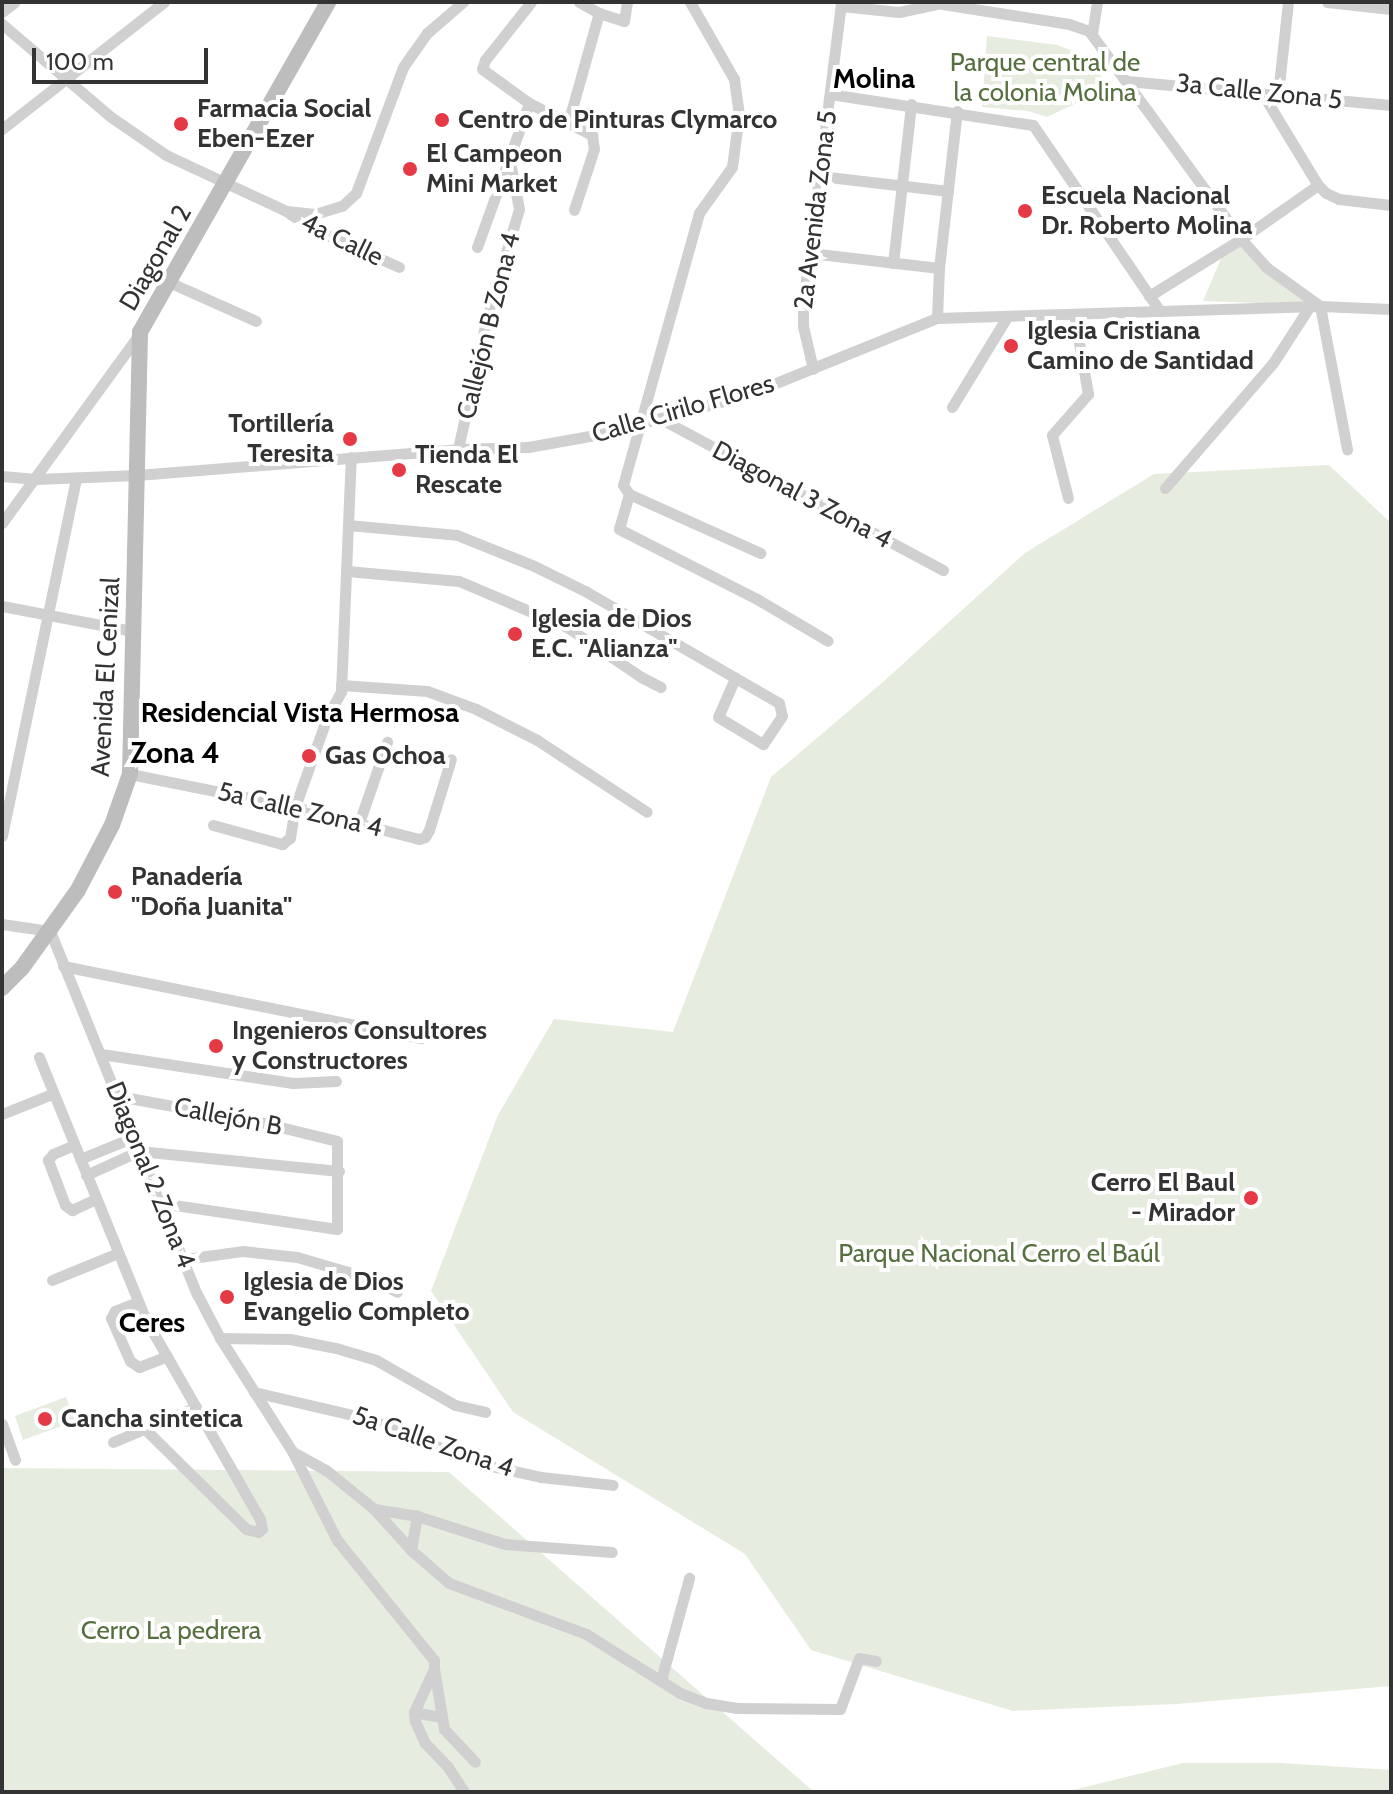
<!DOCTYPE html>
<meta charset="utf-8">
<style>
body{margin:0}
#map{position:relative;width:1393px;height:1794px;overflow:hidden;background:#fff;font-family:Cabin,sans-serif}
div>[style]{position:absolute}
[style*='--x']{left:calc(var(--x)*1px);top:calc(var(--y)*1px);width:calc(var(--w)*1px);rotate:calc(var(--a)*1deg)}
.green>*{inset:0;background:#e6ecdf}
.street>*{height:11px;margin:-5.5px;padding:0 5.5px;transform-origin:5.5px;border-radius:5.5px;background:#d0d0d0}
.secondary>*{height:16px;margin:-8px;padding:0 8px;transform-origin:8px;border-radius:8px;background:#bdbdbd}
.dots>*{width:22px;height:22px;translate:-50% -50%;box-sizing:border-box;border:4px solid #fff;border-radius:50%}
span{translate:-50% -50%;white-space:nowrap;text-align:center;line-height:1.15;-webkit-text-stroke:8px #fff;paint-order:stroke}
.park-label{font-size:26px;color:#56703f}
.street-label{font-size:26px;color:#333}
.poi-label{font-size:26px;color:#333;font-weight:700}
.left{translate:0 -50%;text-align:left}
.right{translate:-100% -50%;text-align:right}
.neighbourhood-label{font-size:28px;color:#000;font-weight:700}
.quarter-label{font-size:30px;color:#000;font-weight:700}
.frame{position:absolute;inset:0;border:4px solid #333;pointer-events:none}
.scale{position:absolute;left:32px;top:48px;width:176px;height:36px;box-sizing:border-box;border:4px solid #333;border-top:0;padding-left:10px;font-size:24px;line-height:28px;white-space:nowrap;color:#333;-webkit-text-stroke:6px #fff;paint-order:stroke}
</style>
<div id="map">
<div class="green">
<i style="clip-path:polygon(987px 36px,1057px 45px,1078px 53px,1105px 80px,1104px 90px,1047px 117px,1028px 111px,982px 107px)"></i>
<i style="clip-path:polygon(1244px 241px,1315px 305px,1203px 301px,1223px 254px)"></i>
<i style="clip-path:polygon(1329px 465px,1391px 523px,1391px 1686px,1176px 1704px,1013px 1711px,811px 1650px,745px 1554px,513px 1412px,431px 1291px,498px 1115px,554px 1019px,673px 1032px,771px 777px,883px 682px,1025px 553px,1154px 474px)"></i>
<i style="clip-path:polygon(66px 1397px,75px 1421px,23px 1440px,15px 1416px)"></i>
<i style="clip-path:polygon(2px 1468px,449px 1472px,814px 1792px,2px 1792px)"></i>
<i style="clip-path:polygon(1183px 1763px,1281px 1763px,1391px 1770px,1391px 1792px,1065px 1792px)"></i>
</div>
<div class="street">
<i style="--x:531;--y:2;--w:74;--a:128.4"></i>
<i style="--x:485;--y:60;--w:9;--a:108"></i>
<i style="--x:482;--y:69;--w:58;--a:35.9"></i>
<i style="--x:529;--y:103;--w:71;--a:26.9"></i>
<i style="--x:592;--y:135;--w:14;--a:82"></i>
<i style="--x:594;--y:149;--w:64;--a:108.2"></i>
<i style="--x:579;--y:2;--w:23;--a:29"></i>
<i style="--x:599;--y:13;--w:26;--a:18"></i>
<i style="--x:624;--y:21;--w:19;--a:-81"></i>
<i style="--x:690;--y:2;--w:89;--a:60.3"></i>
<i style="--x:734;--y:79;--w:35;--a:82"></i>
<i style="--x:739;--y:114;--w:53;--a:97.5"></i>
<i style="--x:732;--y:167;--w:57;--a:125.7"></i>
<i style="--x:699;--y:213;--w:282;--a:105.6"></i>
<i style="--x:623;--y:485;--w:11;--a:56"></i>
<i style="--x:629;--y:494;--w:144;--a:24.2"></i>
<i style="--x:930;--y:2;--w:141;--a:9"></i>
<i style="--x:1069;--y:24;--w:21;--a:19"></i>
<i style="--x:1089;--y:31;--w:258;--a:53.8"></i>
<i style="--x:1241;--y:239;--w:38;--a:48"></i>
<i style="--x:1266;--y:267;--w:67;--a:35.8"></i>
<i style="--x:1320;--y:306;--w:71;--a:2.4"></i>
<i style="--x:1327;--y:2;--w:64;--a:6.2"></i>
<i style="--x:841;--y:6;--w:58;--a:5.9"></i>
<i style="--x:899;--y:12;--w:38;--a:-12"></i>
<i style="--x:2;--y:12;--w:16;--a:-38"></i>
<i style="--x:2;--y:24;--w:143;--a:40.5"></i>
<i style="--x:111;--y:117;--w:67;--a:34.6"></i>
<i style="--x:166;--y:155;--w:132;--a:25"></i>
<i style="--x:286;--y:211;--w:29;--a:6"></i>
<i style="--x:315;--y:214;--w:28;--a:-17"></i>
<i style="--x:342;--y:206;--w:19;--a:-43"></i>
<i style="--x:356;--y:193;--w:134;--a:-69.5"></i>
<i style="--x:403;--y:67;--w:42;--a:-54.8"></i>
<i style="--x:427;--y:33;--w:48;--a:-40.7"></i>
<i style="--x:1092;--y:34;--w:32;--a:-81"></i>
<i style="--x:1127;--y:81;--w:265;--a:5.2"></i>
<i style="--x:1262;--y:93;--w:108;--a:58.7"></i>
<i style="--x:1318;--y:185;--w:11;--a:45"></i>
<i style="--x:1326;--y:193;--w:14;--a:25"></i>
<i style="--x:1339;--y:199;--w:52;--a:6.6"></i>
<i style="--x:830;--y:94;--w:205;--a:8.7"></i>
<i style="--x:1033;--y:125;--w:224;--a:55.7"></i>
<i style="--x:1278;--y:94;--w:93;--a:-83.8"></i>
<i style="--x:568;--y:123;--w:114;--a:-74.3"></i>
<i style="--x:2;--y:129;--w:206;--a:-38.1"></i>
<i style="--x:820;--y:176;--w:129;--a:6.7"></i>
<i style="--x:290;--y:214;--w:27;--a:33"></i>
<i style="--x:313;--y:229;--w:94;--a:23.8"></i>
<i style="--x:477;--y:247;--w:153;--a:-70.1"></i>
<i style="--x:810;--y:253;--w:130;--a:6.6"></i>
<i style="--x:893;--y:263;--w:160;--a:-83.5"></i>
<i style="--x:171;--y:283;--w:93;--a:24.1"></i>
<i style="--x:1149;--y:296;--w:108;--a:-31.8"></i>
<i style="--x:1241;--y:239;--w:94;--a:-35"></i>
<i style="--x:1320;--y:306;--w:146;--a:79.3"></i>
<i style="--x:937;--y:318;--w:50;--a:-87.7"></i>
<i style="--x:939;--y:268;--w:158;--a:-83.5"></i>
<i style="--x:813;--y:369;--w:44;--a:-103.1"></i>
<i style="--x:803;--y:326;--w:22;--a:-90"></i>
<i style="--x:803;--y:304;--w:304;--a:-82.8"></i>
<i style="--x:952;--y:407;--w:105;--a:-58.6"></i>
<i style="--x:661;--y:419;--w:320;--a:28.2"></i>
<i style="--x:458;--y:449;--w:127;--a:-77.7"></i>
<i style="--x:485;--y:325;--w:121;--a:-73.7"></i>
<i style="--x:519;--y:209;--w:54;--a:-100.7"></i>
<i style="--x:2;--y:476;--w:34;--a:5"></i>
<i style="--x:36;--y:479;--w:101;--a:-2.3"></i>
<i style="--x:137;--y:475;--w:322;--a:-4.6"></i>
<i style="--x:458;--y:449;--w:70;--a:-1.6"></i>
<i style="--x:528;--y:447;--w:74;--a:-10.1"></i>
<i style="--x:601;--y:434;--w:150;--a:-15.1"></i>
<i style="--x:746;--y:395;--w:206;--a:-22"></i>
<i style="--x:937;--y:318;--w:383;--a:-1.8"></i>
<i style="--x:1165;--y:488;--w:165;--a:-49.2"></i>
<i style="--x:1273;--y:363;--w:64;--a:-57.1"></i>
<i style="--x:629;--y:494;--w:36;--a:106"></i>
<i style="--x:619;--y:529;--w:155;--a:26.9"></i>
<i style="--x:757;--y:599;--w:82;--a:30.6"></i>
<i style="--x:1068;--y:498;--w:65;--a:-104.3"></i>
<i style="--x:1052;--y:435;--w:55;--a:-48.7"></i>
<i style="--x:1088;--y:394;--w:81;--a:-99.9"></i>
<i style="--x:2;--y:523;--w:231;--a:-54"></i>
<i style="--x:348;--y:525;--w:109;--a:5.2"></i>
<i style="--x:457;--y:535;--w:83;--a:21.9"></i>
<i style="--x:534;--y:566;--w:57;--a:26.1"></i>
<i style="--x:585;--y:591;--w:224;--a:30"></i>
<i style="--x:779;--y:703;--w:13;--a:77"></i>
<i style="--x:782;--y:716;--w:34;--a:124"></i>
<i style="--x:763;--y:744;--w:52;--a:-149"></i>
<i style="--x:718;--y:717;--w:43;--a:-66.4"></i>
<i style="--x:347;--y:571;--w:112;--a:5.1"></i>
<i style="--x:459;--y:581;--w:117;--a:23.1"></i>
<i style="--x:567;--y:627;--w:89;--a:34"></i>
<i style="--x:641;--y:677;--w:22;--a:27"></i>
<i style="--x:2;--y:606;--w:132;--a:10.9"></i>
<i style="--x:341;--y:685;--w:86;--a:4"></i>
<i style="--x:427;--y:691;--w:52;--a:20.2"></i>
<i style="--x:476;--y:709;--w:68;--a:26.9"></i>
<i style="--x:537;--y:740;--w:131;--a:33.2"></i>
<i style="--x:130;--y:774;--w:168;--a:11.3"></i>
<i style="--x:295;--y:807;--w:128;--a:14.5"></i>
<i style="--x:419;--y:839;--w:6;--a:-18"></i>
<i style="--x:425;--y:837;--w:8;--a:-60"></i>
<i style="--x:429;--y:830;--w:74;--a:-72.8"></i>
<i style="--x:359;--y:823;--w:86;--a:-70.9"></i>
<i style="--x:213;--y:825;--w:72;--a:15.4"></i>
<i style="--x:282;--y:844;--w:10;--a:-37"></i>
<i style="--x:290;--y:838;--w:31;--a:-81"></i>
<i style="--x:295;--y:807;--w:96;--a:-70.4"></i>
<i style="--x:327;--y:717;--w:29;--a:-61"></i>
<i style="--x:341;--y:692;--w:235;--a:-87.6"></i>
<i style="--x:2;--y:836;--w:366;--a:-78.3"></i>
<i style="--x:2;--y:924;--w:49;--a:8.3"></i>
<i style="--x:50;--y:931;--w:392;--a:68"></i>
<i style="--x:197;--y:1294;--w:50;--a:62.4"></i>
<i style="--x:220;--y:1338;--w:134;--a:57.5"></i>
<i style="--x:292;--y:1451;--w:100;--a:63.2"></i>
<i style="--x:337;--y:1540;--w:154;--a:51.1"></i>
<i style="--x:434;--y:1660;--w:9;--a:90"></i>
<i style="--x:434;--y:1669;--w:47;--a:114.9"></i>
<i style="--x:414;--y:1712;--w:9;--a:84"></i>
<i style="--x:415;--y:1721;--w:24;--a:66"></i>
<i style="--x:425;--y:1743;--w:33;--a:46"></i>
<i style="--x:448;--y:1767;--w:30;--a:57"></i>
<i style="--x:63;--y:966;--w:365;--a:11.4"></i>
<i style="--x:101;--y:1054;--w:194;--a:8.6"></i>
<i style="--x:293;--y:1083;--w:43;--a:-2.7"></i>
<i style="--x:39;--y:1057;--w:284;--a:67.9"></i>
<i style="--x:146;--y:1320;--w:229;--a:60.2"></i>
<i style="--x:260;--y:1519;--w:10;--a:79"></i>
<i style="--x:262;--y:1529;--w:5;--a:143"></i>
<i style="--x:258;--y:1532;--w:12;--a:-166"></i>
<i style="--x:246;--y:1529;--w:142;--a:-135.3"></i>
<i style="--x:118;--y:1096;--w:140;--a:10.3"></i>
<i style="--x:256;--y:1121;--w:83;--a:13.9"></i>
<i style="--x:337;--y:1141;--w:88;--a:90"></i>
<i style="--x:337;--y:1229;--w:179;--a:-171.6"></i>
<i style="--x:2;--y:1114;--w:54;--a:-21.8"></i>
<i style="--x:74;--y:1145;--w:23;--a:157"></i>
<i style="--x:53;--y:1154;--w:8;--a:130"></i>
<i style="--x:48;--y:1160;--w:48;--a:69.3"></i>
<i style="--x:65;--y:1205;--w:9;--a:36"></i>
<i style="--x:72;--y:1210;--w:26;--a:-25"></i>
<i style="--x:80;--y:1159;--w:58;--a:-22.2"></i>
<i style="--x:86;--y:1175;--w:58;--a:-24.4"></i>
<i style="--x:139;--y:1151;--w:201;--a:5.7"></i>
<i style="--x:185;--y:1259;--w:59;--a:-7.9"></i>
<i style="--x:243;--y:1251;--w:54;--a:6.3"></i>
<i style="--x:297;--y:1257;--w:78;--a:16.3"></i>
<i style="--x:372;--y:1279;--w:28;--a:27"></i>
<i style="--x:52;--y:1280;--w:71;--a:-22.2"></i>
<i style="--x:138;--y:1302;--w:25;--a:159"></i>
<i style="--x:115;--y:1311;--w:8;--a:120"></i>
<i style="--x:111;--y:1318;--w:47;--a:66.2"></i>
<i style="--x:130;--y:1361;--w:11;--a:34"></i>
<i style="--x:139;--y:1367;--w:30;--a:-21"></i>
<i style="--x:220;--y:1338;--w:70;--a:0.8"></i>
<i style="--x:290;--y:1339;--w:47;--a:11.1"></i>
<i style="--x:336;--y:1348;--w:42;--a:16.7"></i>
<i style="--x:376;--y:1360;--w:91;--a:29.7"></i>
<i style="--x:455;--y:1405;--w:31;--a:13"></i>
<i style="--x:254;--y:1392;--w:115;--a:13.1"></i>
<i style="--x:366;--y:1418;--w:125;--a:21.6"></i>
<i style="--x:482;--y:1464;--w:60;--a:12.4"></i>
<i style="--x:541;--y:1477;--w:72;--a:6.3"></i>
<i style="--x:2;--y:1424;--w:38;--a:70"></i>
<i style="--x:113;--y:1442;--w:90;--a:-22.9"></i>
<i style="--x:293;--y:1452;--w:38;--a:29"></i>
<i style="--x:326;--y:1470;--w:62;--a:39.1"></i>
<i style="--x:374;--y:1509;--w:44;--a:9.2"></i>
<i style="--x:417;--y:1516;--w:92;--a:17.7"></i>
<i style="--x:505;--y:1544;--w:107;--a:4.3"></i>
<i style="--x:374;--y:1509;--w:55;--a:47.9"></i>
<i style="--x:411;--y:1550;--w:50;--a:41"></i>
<i style="--x:449;--y:1583;--w:146;--a:20.4"></i>
<i style="--x:586;--y:1634;--w:111;--a:32.1"></i>
<i style="--x:680;--y:1693;--w:28;--a:21"></i>
<i style="--x:706;--y:1703;--w:30;--a:9"></i>
<i style="--x:736;--y:1708;--w:104;--a:0.6"></i>
<i style="--x:840;--y:1709;--w:54;--a:-69.6"></i>
<i style="--x:859;--y:1658;--w:17;--a:10"></i>
<i style="--x:411;--y:1550;--w:35;--a:-80"></i>
<i style="--x:434;--y:1669;--w:61;--a:80.5"></i>
<i style="--x:444;--y:1729;--w:45;--a:46.8"></i>
<i style="--x:661;--y:1680;--w:106;--a:-74.6"></i>
<i style="--x:414;--y:1712;--w:26;--a:11"></i>
</div>
<div class="secondary">
<i style="--x:2;--y:988;--w:28;--a:-45"></i>
<i style="--x:22;--y:968;--w:96;--a:-54.3"></i>
<i style="--x:78;--y:890;--w:73;--a:-62.4"></i>
<i style="--x:112;--y:825;--w:54;--a:-70.6"></i>
<i style="--x:130;--y:774;--w:442;--a:-88.7"></i>
<i style="--x:140;--y:332;--w:380;--a:-60.3"></i>
</div>
<div class="dots">
<i style="left:442px;top:120px;background:#e63946"></i>
<i style="left:181px;top:124px;background:#e63946"></i>
<i style="left:410px;top:169px;background:#e63946"></i>
<i style="left:1025px;top:211px;background:#e63946"></i>
<i style="left:1011px;top:346px;background:#e63946"></i>
<i style="left:350px;top:439px;background:#e63946"></i>
<i style="left:399px;top:470px;background:#e63946"></i>
<i style="left:515px;top:634px;background:#e63946"></i>
<i style="left:309px;top:756px;background:#e63946"></i>
<i style="left:115px;top:892px;background:#e63946"></i>
<i style="left:216px;top:1046px;background:#e63946"></i>
<i style="left:1251px;top:1198px;background:#e63946"></i>
<i style="left:227px;top:1297px;background:#e63946"></i>
<i style="left:45px;top:1419px;background:#e63946"></i>
</div>
<div class="park-label">
<span style="left:1045px;top:78px">Parque central de<br>la colonia Molina</span>
<span style="left:999px;top:1254px">Parque Nacional Cerro el Baúl</span>
<span style="left:171px;top:1631px">Cerro La pedrera</span>
</div>
<div class="street-label">
<span style="left:1259px;top:92px;rotate:6deg">3a Calle Zona 5</span>
<span style="left:816px;top:210px;rotate:-83deg">2a Avenida Zona 5</span>
<span style="left:342px;top:240px;rotate:26deg">4a Calle</span>
<span style="left:156px;top:258px;rotate:-60deg">Diagonal 2</span>
<span style="left:489px;top:326px;rotate:-76deg">Callejón B Zona 4</span>
<span style="left:683px;top:409px;rotate:-16deg">Calle Cirilo Flores</span>
<span style="left:802px;top:495px;rotate:28deg">Diagonal 3 Zona 4</span>
<span style="left:106px;top:677px;rotate:-87deg">Avenida El Cenizal</span>
<span style="left:300px;top:810px;rotate:13deg">5a Calle Zona 4</span>
<span style="left:228px;top:1117px;rotate:11deg">Callejón B</span>
<span style="left:150px;top:1175px;rotate:68deg">Diagonal 2 Zona 4</span>
<span style="left:433px;top:1442px;rotate:19deg">5a Calle Zona 4</span>
</div>
<div class="poi-label">
<span class="left" style="left:197px;top:124px">Farmacia Social<br>Eben-Ezer</span>
<span class="left" style="left:458px;top:120px">Centro de Pinturas Clymarco</span>
<span class="left" style="left:426px;top:169px">El Campeon<br>Mini Market</span>
<span class="left" style="left:1041px;top:211px">Escuela Nacional<br>Dr. Roberto Molina</span>
<span class="left" style="left:1027px;top:346px">Iglesia Cristiana<br>Camino de Santidad</span>
<span class="right" style="left:334px;top:439px">Tortillería<br>Teresita</span>
<span class="left" style="left:415px;top:470px">Tienda El<br>Rescate</span>
<span class="left" style="left:531px;top:634px">Iglesia de Dios<br>E.C. "Alianza"</span>
<span class="left" style="left:325px;top:756px">Gas Ochoa</span>
<span class="left" style="left:131px;top:892px">Panadería<br>"Doña Juanita"</span>
<span class="left" style="left:232px;top:1046px">Ingenieros Consultores<br>y Constructores</span>
<span class="right" style="left:1235px;top:1198px">Cerro El Baul<br>- Mirador</span>
<span class="left" style="left:243px;top:1297px">Iglesia de Dios<br>Evangelio Completo</span>
<span class="left" style="left:61px;top:1419px">Cancha sintetica</span>
</div>
<div class="neighbourhood-label">
<span style="left:874px;top:78px">Molina</span>
<span style="left:300px;top:712px">Residencial Vista Hermosa</span>
<span style="left:152px;top:1322px">Ceres</span>
</div>
<div class="quarter-label">
<span style="left:175px;top:753px">Zona 4</span>
</div>
<div class="frame"></div>
<div class="scale">100 m</div>
</div>
